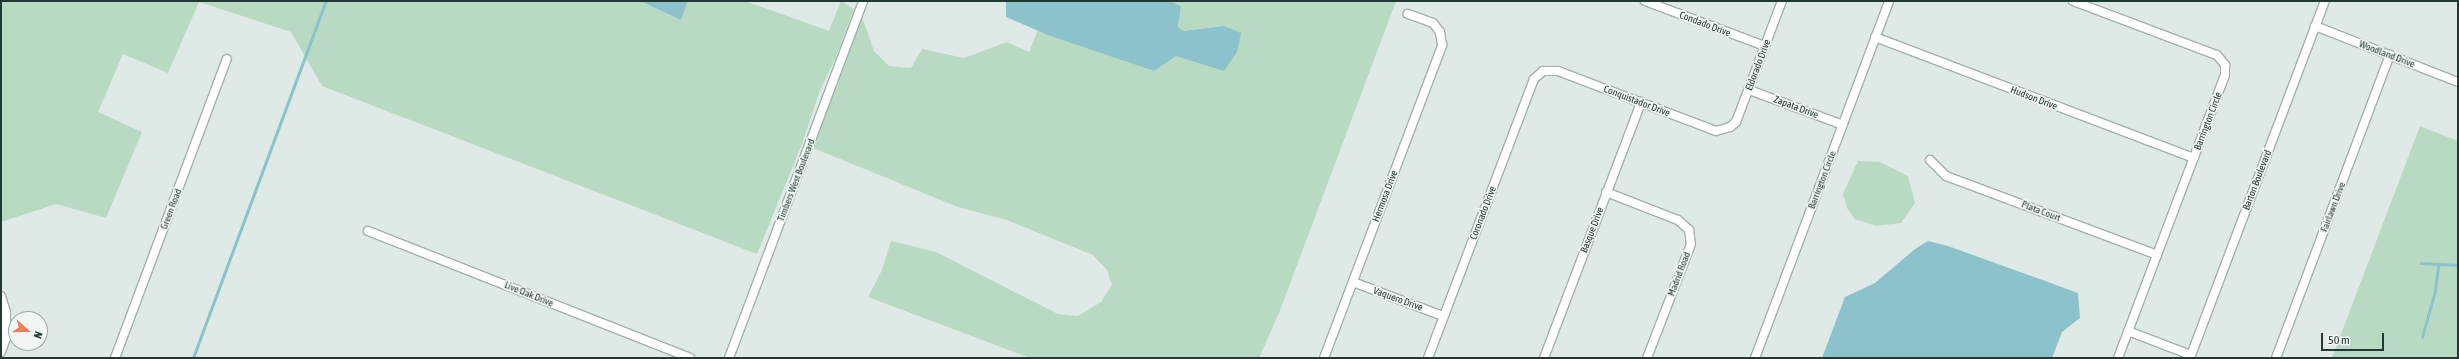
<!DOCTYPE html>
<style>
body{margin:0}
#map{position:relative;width:2459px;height:359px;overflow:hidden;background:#dfe9e5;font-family:"Asap Condensed",sans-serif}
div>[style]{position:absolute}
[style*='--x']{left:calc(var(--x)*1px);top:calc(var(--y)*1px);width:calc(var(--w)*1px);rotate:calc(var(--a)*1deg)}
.green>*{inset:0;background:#b9dac2}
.water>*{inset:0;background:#8bc2cb}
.stream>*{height:2.5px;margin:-1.25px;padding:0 1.25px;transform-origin:1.25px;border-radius:1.25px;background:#8bc2cb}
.roads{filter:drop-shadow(1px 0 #a3b0ac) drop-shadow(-1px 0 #a3b0ac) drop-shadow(0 1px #a3b0ac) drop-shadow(0 -1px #a3b0ac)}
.street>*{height:8px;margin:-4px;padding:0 4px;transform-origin:4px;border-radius:4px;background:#fff}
span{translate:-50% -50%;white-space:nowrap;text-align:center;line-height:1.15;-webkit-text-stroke:3.5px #f0f6f3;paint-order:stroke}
.street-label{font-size:10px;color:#223832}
.frame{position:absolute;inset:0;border:2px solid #223832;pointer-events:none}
.north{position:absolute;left:8px;top:311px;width:40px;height:40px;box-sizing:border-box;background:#f0f6f3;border:1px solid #9eaaa6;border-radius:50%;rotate:111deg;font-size:11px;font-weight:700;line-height:16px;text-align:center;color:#223832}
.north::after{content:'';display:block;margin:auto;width:14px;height:18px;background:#e8805f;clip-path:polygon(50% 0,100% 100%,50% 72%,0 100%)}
.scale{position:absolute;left:2321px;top:333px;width:63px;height:18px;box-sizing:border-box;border:2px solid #223832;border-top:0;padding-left:5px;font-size:12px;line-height:14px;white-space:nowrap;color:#223832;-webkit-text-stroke:3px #f0f6f3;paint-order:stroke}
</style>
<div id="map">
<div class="green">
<i style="clip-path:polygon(1px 1px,640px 1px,681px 20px,688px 1px,745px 1px,829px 31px,841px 1px,854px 9px,836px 57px,819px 93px,802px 144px,757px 254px,322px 86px,291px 32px,199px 2px,168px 73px,123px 54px,98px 112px,142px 132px,106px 218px,56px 204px,1px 222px)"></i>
<i style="clip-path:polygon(1169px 1px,1396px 1px,1279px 313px,1259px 358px,1030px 358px,868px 297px,882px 270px,891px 241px,936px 252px,1058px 314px,1078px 316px,1101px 302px,1112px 285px,1107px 270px,1093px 255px,1007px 220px,958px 207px,813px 148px,862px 17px,874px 51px,889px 66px,911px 68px,922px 49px,964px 58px,1007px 42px,1029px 52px,1038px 30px,1154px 71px,1165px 61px,1224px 26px,1183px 31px,1178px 28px,1181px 6px)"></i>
<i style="clip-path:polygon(2420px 126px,2458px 141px,2458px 358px,2332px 358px)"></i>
<i style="clip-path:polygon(1858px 161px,1880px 162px,1908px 176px,1915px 203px,1901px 223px,1876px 226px,1855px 219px,1847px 208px,1843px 194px)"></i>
</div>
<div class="water">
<i style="clip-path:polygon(640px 1px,688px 1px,681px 20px)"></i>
<i style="clip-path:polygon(1006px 1px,1169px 1px,1181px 6px,1178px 27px,1183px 31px,1224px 26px,1241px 33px,1237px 52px,1224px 71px,1176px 56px,1154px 71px,1048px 35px,1006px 17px)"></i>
<i style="clip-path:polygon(1928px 241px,1948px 246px,2078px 293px,2080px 318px,2062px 332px,2052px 358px,1822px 358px,1845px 297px,1875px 283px,1915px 249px)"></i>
</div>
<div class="stream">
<i style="--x:2421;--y:263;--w:37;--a:3"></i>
<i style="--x:2422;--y:337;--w:48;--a:-74.2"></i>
<i style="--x:2435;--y:291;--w:26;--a:-83"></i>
<i style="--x:193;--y:358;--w:381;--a:-69.6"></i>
</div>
<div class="roads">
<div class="street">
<i style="--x:1645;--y:1;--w:128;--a:20.6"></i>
<i style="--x:2073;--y:1;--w:154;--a:20.6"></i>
<i style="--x:2217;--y:55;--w:13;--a:51"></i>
<i style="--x:2225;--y:65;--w:10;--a:90"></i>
<i style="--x:2225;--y:75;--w:303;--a:110.7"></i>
<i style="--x:2315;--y:26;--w:154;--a:21.4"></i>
<i style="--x:1875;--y:37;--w:341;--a:20.8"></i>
<i style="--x:1749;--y:90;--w:100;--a:20.4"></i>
<i style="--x:1930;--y:160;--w:23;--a:45"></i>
<i style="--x:1946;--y:176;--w:225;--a:20.5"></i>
<i style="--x:1606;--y:192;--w:77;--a:21.3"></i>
<i style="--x:1678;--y:220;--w:15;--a:42"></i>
<i style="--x:1689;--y:230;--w:14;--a:82"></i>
<i style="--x:1691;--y:244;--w:122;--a:111.1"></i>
<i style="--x:368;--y:231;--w:346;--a:21.5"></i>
<i style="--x:1353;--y:282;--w:96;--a:20.7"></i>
<i style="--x:1;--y:296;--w:17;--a:73"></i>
<i style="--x:6;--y:312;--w:26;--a:90"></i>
<i style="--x:6;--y:338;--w:15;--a:110"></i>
<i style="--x:2128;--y:331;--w:67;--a:20.9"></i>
<i style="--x:115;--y:358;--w:319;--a:-69.5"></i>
<i style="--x:729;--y:358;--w:381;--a:-69.4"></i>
<i style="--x:1324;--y:358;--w:335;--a:-69.3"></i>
<i style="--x:1442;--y:45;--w:13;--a:-99"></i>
<i style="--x:1440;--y:32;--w:11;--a:-128"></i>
<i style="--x:1433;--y:23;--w:27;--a:-160"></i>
<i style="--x:1428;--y:358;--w:298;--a:-69.2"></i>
<i style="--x:1534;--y:79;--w:12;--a:-42"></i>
<i style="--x:1543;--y:71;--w:15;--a:0"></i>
<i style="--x:1558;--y:71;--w:169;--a:20.8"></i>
<i style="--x:1716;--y:131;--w:15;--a:-16"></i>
<i style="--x:1730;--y:127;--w:8;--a:-40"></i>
<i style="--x:1736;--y:122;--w:129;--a:-69.2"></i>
<i style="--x:1544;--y:358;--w:274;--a:-69.2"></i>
<i style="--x:1755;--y:358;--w:381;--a:-69.4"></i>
<i style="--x:2190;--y:358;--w:382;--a:-69.3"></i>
<i style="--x:2276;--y:358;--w:324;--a:-69.4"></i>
</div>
</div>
<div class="street-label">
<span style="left:1705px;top:24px;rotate:21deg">Condado Drive</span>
<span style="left:2387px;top:54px;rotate:21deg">Woodland Drive</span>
<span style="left:1758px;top:65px;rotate:-69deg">Eldorado Drive</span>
<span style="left:2034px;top:98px;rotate:21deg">Hudson Drive</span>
<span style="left:1637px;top:101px;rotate:21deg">Conquistador Drive</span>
<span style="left:1796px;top:107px;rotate:21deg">Zapata Drive</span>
<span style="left:2208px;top:121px;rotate:-69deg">Barrington Circle</span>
<span style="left:796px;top:180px;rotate:-69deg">Timbers West Boulevard</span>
<span style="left:1822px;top:180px;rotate:-69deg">Barrington Circle</span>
<span style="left:2257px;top:180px;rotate:-69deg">Barton Boulevard</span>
<span style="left:1385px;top:196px;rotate:-69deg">Hermosa Drive</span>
<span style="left:2333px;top:207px;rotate:-69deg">Fairlawn Drive</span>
<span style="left:171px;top:209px;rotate:-69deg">Green Road</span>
<span style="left:2041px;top:211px;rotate:21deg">Plata Court</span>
<span style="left:1483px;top:213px;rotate:-69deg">Coronado Drive</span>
<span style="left:1592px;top:230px;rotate:-69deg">Basque Drive</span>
<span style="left:1679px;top:274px;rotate:-69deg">Madrid Road</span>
<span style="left:529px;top:294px;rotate:22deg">Live Oak Drive</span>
<span style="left:1398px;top:299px;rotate:20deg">Vaquero Drive</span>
</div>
<div class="frame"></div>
<div class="north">N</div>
<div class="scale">50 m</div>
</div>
